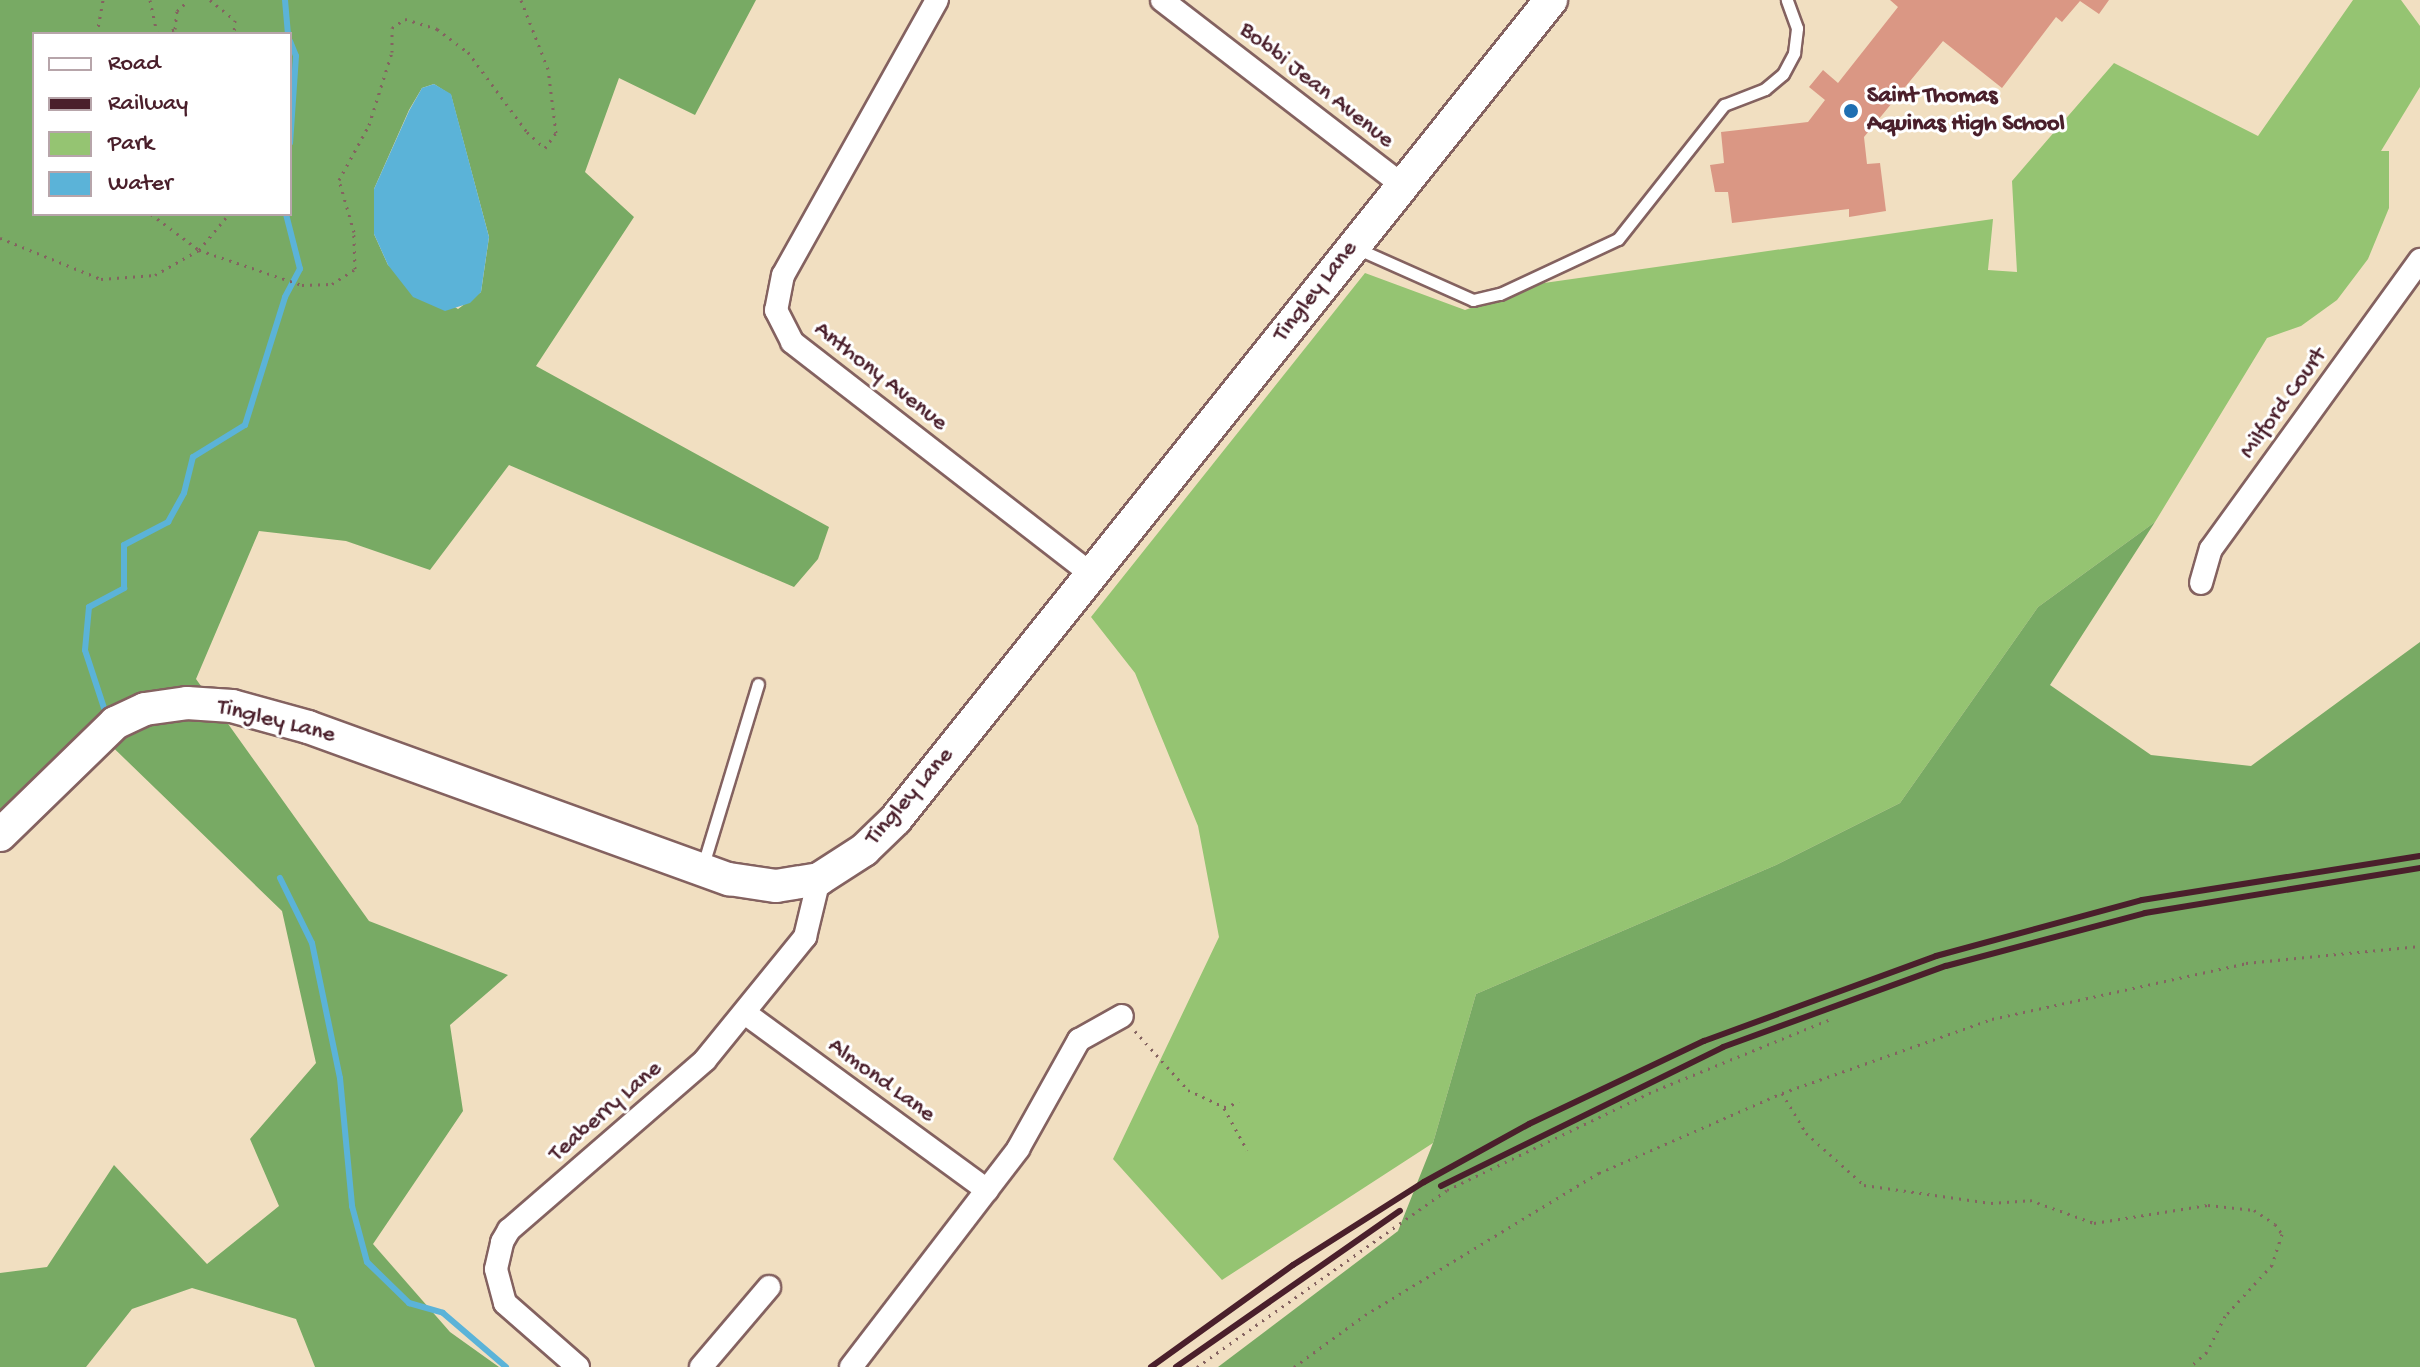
<!DOCTYPE html>
<style>
body{margin:0}
#map{position:relative;width:2420px;height:1367px;overflow:hidden;background:#f1dfc1;font-family:"Gochi Hand",sans-serif}
div>[style]{position:absolute}
[style*='--x']{left:calc(var(--x)*1px);top:calc(var(--y)*1px);width:calc(var(--w)*1px);rotate:calc(var(--a)*1deg)}
.green>*{inset:0;background:#95c472}
.forest>*{inset:0;background:#78aa64}
.water>*{inset:0;background:#5bb3d8}
.stream>*{height:6px;margin:-3px;padding:0 3px;transform-origin:3px;border-radius:3px;background:#5bb3d8}
.building>*{inset:0;background:#da9784}
.path>*{height:3px;margin-top:-1.5px;transform-origin:0;background:repeating-linear-gradient(90deg,#846260 0 2px,transparent 0 8px)}
.roads{filter:drop-shadow(2px 0 #846260) drop-shadow(-2px 0 #846260) drop-shadow(0 2px #846260) drop-shadow(0 -2px #846260)}
.lane>*{height:11px;margin:-5.5px;padding:0 5.5px;transform-origin:5.5px;border-radius:5.5px;background:#fff}
.street>*{height:22px;margin:-11px;padding:0 11px;transform-origin:11px;border-radius:11px;background:#fff}
.secondary>*{height:32px;margin:-16px;padding:0 16px;transform-origin:16px;border-radius:16px;background:#fff}
.rail>*{height:6px;margin:-3px;padding:0 3px;transform-origin:3px;border-radius:3px;background:#4a1f2b}
.dots>*{width:22px;height:22px;translate:-50% -50%;box-sizing:border-box;border:4px solid #fff;border-radius:50%}
span{translate:-50% -50%;white-space:nowrap;text-align:center;line-height:1.15;-webkit-text-stroke:6px #fff;paint-order:stroke}
.street-label{font-size:24px;color:#4a1f2b}
.poi-label{font-size:24px;color:#4a1f2b;font-weight:700}
.left{translate:0 -50%;text-align:left}
.legend{position:absolute;left:32px;top:32px;width:260px;height:184px;box-sizing:border-box;background:#fff;border:2px solid #b7a5aa;margin:0;padding:10px 14px;list-style:none;font-size:24px;color:#4a1f2b}
.legend li{display:flex;align-items:center;gap:16px;height:40px}
.legend b{width:40px;border:2px solid #b7a5aa}
</style>
<div id="map">
<div class="green">
<i style="clip-path:polygon(2353px 0,2401px 0,2420px 26px,2420px 87px,2381px 151px,2389px 151px,2389px 208px,2368px 259px,2337px 300px,2301px 326px,2267px 338px,2155px 522px,2038px 607px,1900px 803px,1776px 865px,1476px 994px,1433px 1143px,1222px 1280px,1113px 1159px,1219px 937px,1198px 826px,1135px 673px,1091px 617px,1365px 273px,1465px 310px,1544px 283px,1993px 219px,1988px 270px,2017px 272px,2012px 181px,2114px 63px,2258px 136px)"></i>
</div>
<div class="forest">
<i style="clip-path:polygon(evenodd,0 0,756px 0,695px 115px,619px 78px,585px 172px,634px 217px,536px 366px,829px 527px,818px 559px,794px 587px,509px 465px,430px 570px,346px 541px,259px 531px,196px 679px,369px 921px,508px 975px,450px 1025px,463px 1111px,373px 1244px,450px 1332px,499px 1367px,315px 1367px,296px 1319px,192px 1288px,132px 1309px,86px 1367px,0 1367px,0 1273px,47px 1267px,114px 1165px,207px 1264px,279px 1206px,250px 1139px,316px 1063px,282px 911px,94px 729px,0 817px,0 0,34px 34px,290px 34px,290px 214px,34px 214px,34px 34px,0 0,434px 84px,451px 95px,489px 237px,481px 292px,458px 309px,388px 265px,374px 234px,374px 189px,409px 110px,422px 88px,434px 84px)"></i>
<i style="clip-path:polygon(2155px 522px,2050px 685px,2151px 755px,2251px 766px,2420px 642px,2420px 1367px,1218px 1367px,1398px 1231px,1433px 1143px,1476px 994px,1776px 865px,1900px 803px,2038px 607px)"></i>
</div>
<div class="water">
<i style="clip-path:polygon(434px 84px,451px 94px,489px 237px,481px 292px,470px 303px,445px 311px,413px 297px,388px 265px,374px 234px,374px 189px,409px 111px,422px 88px)"></i>
</div>
<div class="stream">
<i style="--x:285;--y:0;--w:34;--a:85"></i>
<i style="--x:290;--y:41;--w:16;--a:68"></i>
<i style="--x:296;--y:56;--w:87;--a:93.9"></i>
<i style="--x:105;--y:711;--w:64;--a:-108.2"></i>
<i style="--x:85;--y:650;--w:43;--a:-84.7"></i>
<i style="--x:89;--y:607;--w:40;--a:-28"></i>
<i style="--x:124;--y:588;--w:43;--a:-90"></i>
<i style="--x:124;--y:545;--w:50;--a:-27.6"></i>
<i style="--x:168;--y:522;--w:33;--a:-61"></i>
<i style="--x:184;--y:493;--w:37;--a:-76"></i>
<i style="--x:193;--y:457;--w:61;--a:-31.6"></i>
<i style="--x:245;--y:425;--w:134;--a:-72.6"></i>
<i style="--x:285;--y:297;--w:32;--a:-62"></i>
<i style="--x:300;--y:269;--w:57;--a:-104.3"></i>
<i style="--x:280;--y:878;--w:72;--a:63.8"></i>
<i style="--x:312;--y:943;--w:138;--a:78.3"></i>
<i style="--x:340;--y:1078;--w:129;--a:84.6"></i>
<i style="--x:352;--y:1206;--w:58;--a:75"></i>
<i style="--x:367;--y:1262;--w:59;--a:44.3"></i>
<i style="--x:409;--y:1303;--w:35;--a:16"></i>
<i style="--x:443;--y:1313;--w:83;--a:40.6"></i>
</div>
<div class="building">
<i style="clip-path:polygon(1890px 0,2109px 0,2099px 14px,2080px 1px,2062px 22px,2056px 17px,2002px 88px,1943px 41px,1864px 137px,1867px 164px,1880px 163px,1886px 211px,1849px 217px,1849px 209px,1732px 223px,1728px 192px,1715px 192px,1710px 165px,1724px 163px,1721px 132px,1808px 122px,1825px 100px,1809px 87px,1823px 70px,1838px 83px,1898px 7px)"></i>
</div>
<div class="path">
<i style="--x:150;--y:0;--w:35;--a:78"></i>
<i style="--x:210;--y:0;--w:32;--a:39"></i>
<i style="--x:235;--y:20;--w:14;--a:94"></i>
<i style="--x:97;--y:34;--w:35;--a:-80"></i>
<i style="--x:165;--y:34;--w:11;--a:-27"></i>
<i style="--x:175;--y:29;--w:18;--a:-84"></i>
<i style="--x:177;--y:11;--w:16;--a:-43"></i>
<i style="--x:151;--y:214;--w:60;--a:36.9"></i>
<i style="--x:199;--y:250;--w:109;--a:18.8"></i>
<i style="--x:302;--y:285;--w:30;--a:-2"></i>
<i style="--x:332;--y:284;--w:27;--a:-33"></i>
<i style="--x:355;--y:269;--w:37;--a:-92"></i>
<i style="--x:354;--y:232;--w:54;--a:-106.1"></i>
<i style="--x:339;--y:180;--w:63;--a:-61.4"></i>
<i style="--x:369;--y:125;--w:77;--a:-72.5"></i>
<i style="--x:392;--y:52;--w:24;--a:-90"></i>
<i style="--x:392;--y:28;--w:16;--a:-35"></i>
<i style="--x:405;--y:19;--w:34;--a:17"></i>
<i style="--x:437;--y:29;--w:39;--a:37"></i>
<i style="--x:468;--y:52;--w:99;--a:53.6"></i>
<i style="--x:527;--y:132;--w:24;--a:42"></i>
<i style="--x:545;--y:148;--w:19;--a:-54"></i>
<i style="--x:556;--y:133;--w:64;--a:-97.1"></i>
<i style="--x:548;--y:69;--w:74;--a:-111.4"></i>
<i style="--x:0;--y:238;--w:109;--a:22.1"></i>
<i style="--x:101;--y:279;--w:54;--a:-4.2"></i>
<i style="--x:155;--y:275;--w:51;--a:-29.6"></i>
<i style="--x:199;--y:250;--w:47;--a:-50.2"></i>
<i style="--x:1135;--y:1031;--w:79;--a:48.1"></i>
<i style="--x:1188;--y:1090;--w:40;--a:25"></i>
<i style="--x:1224;--y:1107;--w:16;--a:-18"></i>
<i style="--x:1782;--y:1093;--w:47;--a:59"></i>
<i style="--x:1806;--y:1133;--w:78;--a:41.9"></i>
<i style="--x:1864;--y:1185;--w:128;--a:8.1"></i>
<i style="--x:1991;--y:1203;--w:39;--a:-4"></i>
<i style="--x:2030;--y:1200;--w:68;--a:19.8"></i>
<i style="--x:2094;--y:1223;--w:115;--a:-9"></i>
<i style="--x:2208;--y:1205;--w:46;--a:6.2"></i>
<i style="--x:2254;--y:1210;--w:25;--a:34"></i>
<i style="--x:2275;--y:1224;--w:12;--a:55"></i>
<i style="--x:2282;--y:1234;--w:33;--a:108"></i>
<i style="--x:2272;--y:1265;--w:69;--a:132.7"></i>
<i style="--x:2225;--y:1316;--w:40;--a:116.6"></i>
<i style="--x:2207;--y:1352;--w:23;--a:139"></i>
<i style="--x:1224;--y:1108;--w:48;--a:61.3"></i>
<i style="--x:1197;--y:1367;--w:306;--a:-35.3"></i>
<i style="--x:1447;--y:1190;--w:232;--a:-25.6"></i>
<i style="--x:1656;--y:1090;--w:191;--a:-22.1"></i>
<i style="--x:1294;--y:1367;--w:88;--a:-36.2"></i>
<i style="--x:1365;--y:1315;--w:274;--a:-31.3"></i>
<i style="--x:1599;--y:1173;--w:200;--a:-23.6"></i>
<i style="--x:1782;--y:1093;--w:223;--a:-19.4"></i>
<i style="--x:1992;--y:1019;--w:260;--a:-12.4"></i>
<i style="--x:2246;--y:963;--w:175;--a:-5.6"></i>
</div>
<div class="roads">
<div class="lane">
<i style="--x:1356;--y:248;--w:128;--a:24"></i>
<i style="--x:1473;--y:300;--w:28;--a:-13"></i>
<i style="--x:1500;--y:294;--w:130;--a:-25"></i>
<i style="--x:1618;--y:239;--w:171;--a:-51.7"></i>
<i style="--x:1724;--y:105;--w:44;--a:-21.3"></i>
<i style="--x:1765;--y:89;--w:23;--a:-40"></i>
<i style="--x:1783;--y:74;--w:24;--a:-62"></i>
<i style="--x:1794;--y:53;--w:25;--a:-83"></i>
<i style="--x:1797;--y:28;--w:30;--a:-110"></i>
<i style="--x:703;--y:865;--w:189;--a:-73.1"></i>
</div>
<div class="street">
<i style="--x:937;--y:0;--w:315;--a:119.2"></i>
<i style="--x:783;--y:275;--w:36;--a:101"></i>
<i style="--x:776;--y:310;--w:36;--a:63"></i>
<i style="--x:792;--y:342;--w:378;--a:37.8"></i>
<i style="--x:1162;--y:0;--w:302;--a:37.6"></i>
<i style="--x:2201;--y:583;--w:35;--a:-74"></i>
<i style="--x:2211;--y:549;--w:357;--a:-54.1"></i>
<i style="--x:745;--y:1013;--w:300;--a:36.2"></i>
<i style="--x:578;--y:1367;--w:97;--a:-138.8"></i>
<i style="--x:505;--y:1303;--w:35;--a:-105"></i>
<i style="--x:496;--y:1269;--w:28;--a:-77"></i>
<i style="--x:502;--y:1242;--w:14;--a:-60"></i>
<i style="--x:509;--y:1230;--w:259;--a:-40.9"></i>
<i style="--x:705;--y:1060;--w:159;--a:-50.9"></i>
<i style="--x:805;--y:937;--w:60;--a:-76.4"></i>
<i style="--x:701;--y:1367;--w:105;--a:-49.6"></i>
<i style="--x:851;--y:1367;--w:275;--a:-52.5"></i>
<i style="--x:1018;--y:1149;--w:125;--a:-60.8"></i>
<i style="--x:1079;--y:1040;--w:49;--a:-29.2"></i>
</div>
<div class="secondary">
<i style="--x:0;--y:835;--w:161;--a:-44.2"></i>
<i style="--x:115;--y:723;--w:33;--a:-25"></i>
<i style="--x:145;--y:709;--w:42;--a:-8.1"></i>
<i style="--x:187;--y:703;--w:45;--a:3.8"></i>
<i style="--x:232;--y:706;--w:79;--a:15.4"></i>
<i style="--x:308;--y:727;--w:448;--a:19.9"></i>
<i style="--x:729;--y:879;--w:48;--a:8.5"></i>
<i style="--x:776;--y:886;--w:44;--a:-9.2"></i>
<i style="--x:819;--y:879;--w:54;--a:-32.8"></i>
<i style="--x:864;--y:850;--w:45;--a:-44.1"></i>
<i style="--x:896;--y:819;--w:1049;--a:-51.35"></i>
</div>
</div>
<div class="rail">
<i style="--x:1441;--y:1186;--w:314;--a:-26.2"></i>
<i style="--x:1723;--y:1047;--w:237;--a:-20"></i>
<i style="--x:1946;--y:966;--w:206;--a:-14.9"></i>
<i style="--x:2145;--y:913;--w:279;--a:-9.3"></i>
<i style="--x:1151;--y:1367;--w:175;--a:-35.7"></i>
<i style="--x:1293;--y:1265;--w:155;--a:-32.4"></i>
<i style="--x:1424;--y:1182;--w:120;--a:-28.9"></i>
<i style="--x:1529;--y:1124;--w:194;--a:-25.4"></i>
<i style="--x:1704;--y:1041;--w:247;--a:-20.1"></i>
<i style="--x:1936;--y:956;--w:213;--a:-15.2"></i>
<i style="--x:2142;--y:900;--w:281;--a:-9"></i>
<i style="--x:1176;--y:1367;--w:273;--a:-34.9"></i>
</div>
<div class="dots">
<i style="left:1851px;top:111px;background:#1f6fb2"></i>
</div>
<div class="street-label">
<span style="left:1316px;top:86px;rotate:38deg">Bobbi Jean Avenue</span>
<span style="left:1316px;top:292px;rotate:-52deg">Tingley Lane</span>
<span style="left:880px;top:377px;rotate:38deg">Anthony Avenue</span>
<span style="left:2284px;top:404px;rotate:-54deg">Milford Court</span>
<span style="left:276px;top:722px;rotate:14deg">Tingley Lane</span>
<span style="left:910px;top:797px;rotate:-49deg">Tingley Lane</span>
<span style="left:881px;top:1081px;rotate:36deg">Almond Lane</span>
<span style="left:606px;top:1112px;rotate:-41deg">Teaberry Lane</span>
</div>
<div class="poi-label">
<span class="left" style="left:1867px;top:111px">Saint Thomas<br>Aquinas High School</span>
</div>
<ul class="legend">
<li><b style="height:10px;background:#fff"></b>Road</li>
<li><b style="height:10px;background:#4a1f2b"></b>Railway</li>
<li><b style="height:22px;background:#95c472"></b>Park</li>
<li><b style="height:22px;background:#5bb3d8"></b>Water</li>
</ul>
</div>
